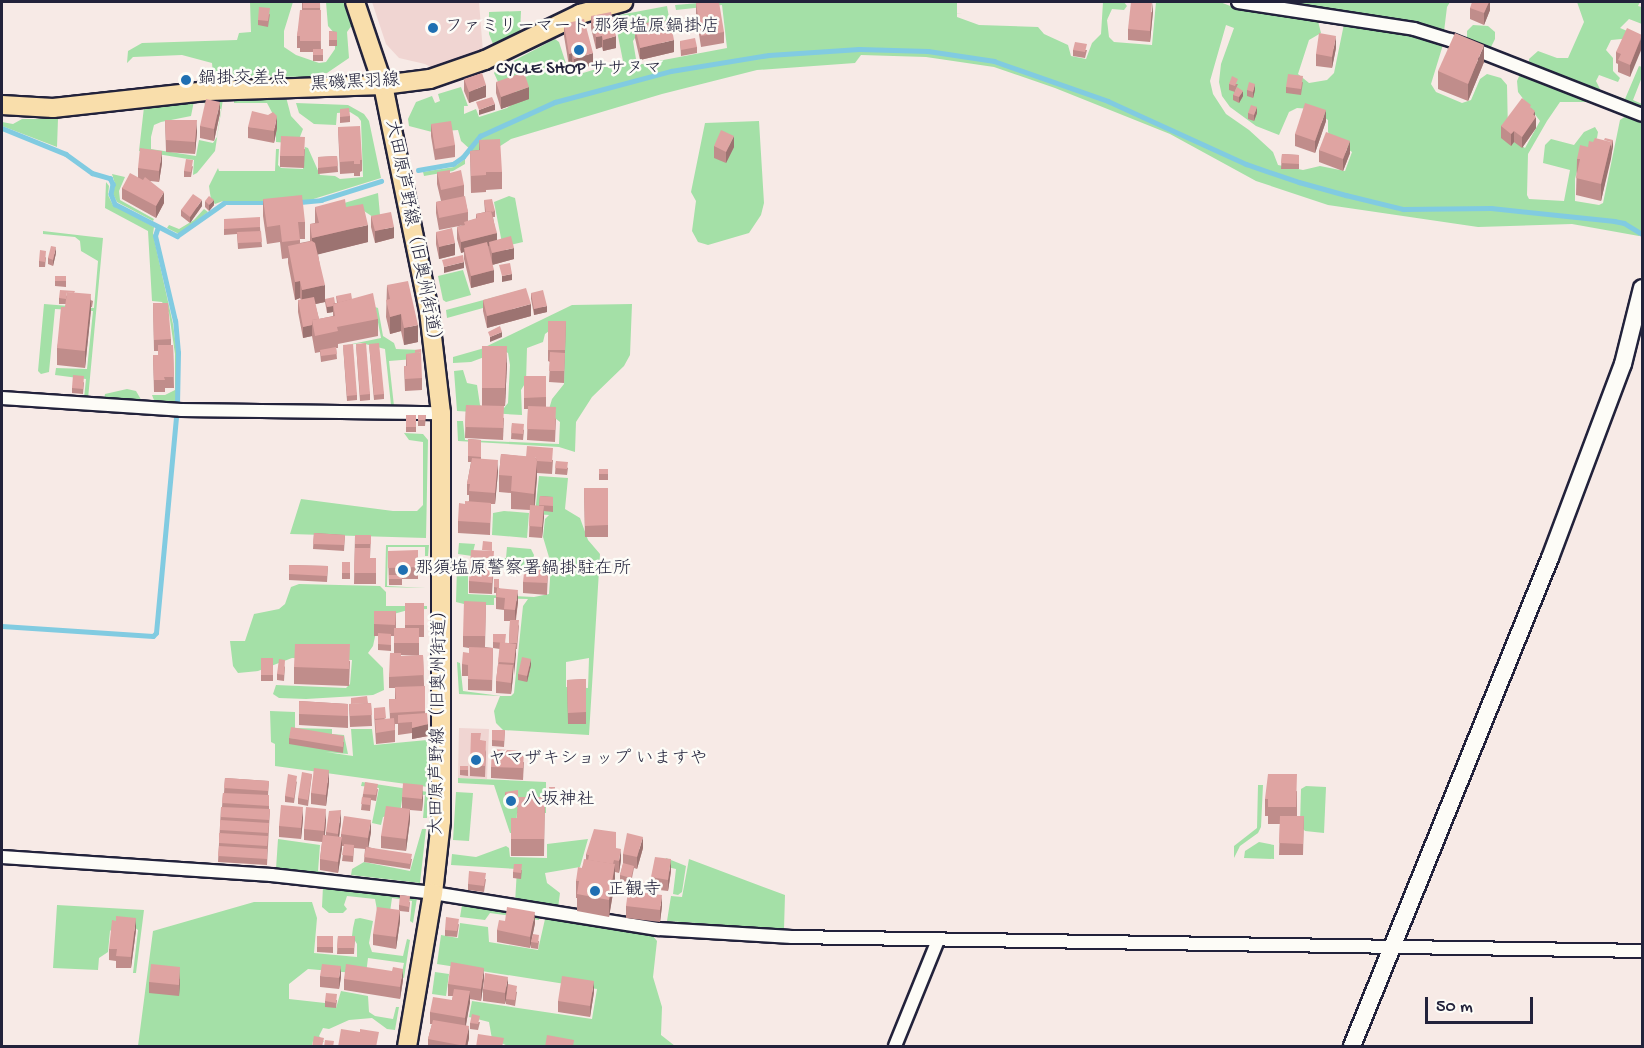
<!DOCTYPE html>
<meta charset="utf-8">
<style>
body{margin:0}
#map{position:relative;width:1644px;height:1048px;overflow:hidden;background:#f7eae6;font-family:"Gochi Hand","Klee One",sans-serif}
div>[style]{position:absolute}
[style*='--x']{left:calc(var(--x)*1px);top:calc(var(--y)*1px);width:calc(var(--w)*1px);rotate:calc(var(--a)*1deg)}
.built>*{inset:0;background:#f0d5d2}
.green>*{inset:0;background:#a4e0a7}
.stream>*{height:4.5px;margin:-2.25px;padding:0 2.25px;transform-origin:2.25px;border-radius:2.25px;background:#81cbe1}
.roads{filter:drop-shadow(2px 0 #22223b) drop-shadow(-2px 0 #22223b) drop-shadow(0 2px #22223b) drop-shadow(0 -2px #22223b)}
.street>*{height:12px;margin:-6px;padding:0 6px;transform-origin:6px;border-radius:6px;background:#fdfcf7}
.secondary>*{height:16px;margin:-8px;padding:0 8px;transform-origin:8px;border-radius:8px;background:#fdfcf7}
.primary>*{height:18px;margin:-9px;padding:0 9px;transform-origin:9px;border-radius:9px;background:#f9deab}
.wall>*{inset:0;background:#c08d8b}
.shaded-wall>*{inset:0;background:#9c7371}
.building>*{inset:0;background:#dfa4a2}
.dots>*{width:16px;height:16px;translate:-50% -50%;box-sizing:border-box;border:3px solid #fdfcf7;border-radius:50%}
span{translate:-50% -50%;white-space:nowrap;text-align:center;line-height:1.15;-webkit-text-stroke:5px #fdfcf7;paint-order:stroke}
.poi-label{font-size:18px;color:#22223b}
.left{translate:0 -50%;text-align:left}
.street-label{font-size:18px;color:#22223b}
.frame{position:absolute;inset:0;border:3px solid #22223b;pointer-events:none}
.scale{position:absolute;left:1425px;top:997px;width:108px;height:27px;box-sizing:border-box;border:3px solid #22223b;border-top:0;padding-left:8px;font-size:18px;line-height:21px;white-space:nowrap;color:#22223b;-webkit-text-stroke:4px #fdfcf7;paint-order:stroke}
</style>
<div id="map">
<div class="built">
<i style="clip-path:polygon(372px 2px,479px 2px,483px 52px,434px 69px,425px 64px,399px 58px,386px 44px)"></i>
<i style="clip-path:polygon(459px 728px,489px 729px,487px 779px,458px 778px)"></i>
</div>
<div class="green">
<i style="clip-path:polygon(250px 2px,293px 2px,284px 31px,284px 47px,296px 55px,319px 63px,326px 62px,335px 49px,335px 34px,328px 26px,326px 2px,350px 2px,352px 25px,347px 32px,349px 58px,327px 73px,306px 77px,213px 75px,212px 63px,182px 55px,133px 57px,127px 63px,128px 51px,142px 43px,237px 40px,239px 33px,251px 32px)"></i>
<i style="clip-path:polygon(evenodd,711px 2px,957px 2px,957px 17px,979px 25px,1038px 27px,1044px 34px,1068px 45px,1071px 56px,1086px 59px,1092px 43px,1101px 34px,1103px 2px,1124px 2px,1127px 6px,1124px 10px,1112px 9px,1107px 20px,1109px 37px,1114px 42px,1152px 45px,1156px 2px,1220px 2px,1233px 7px,1318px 21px,1321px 33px,1309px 40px,1298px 74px,1309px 83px,1327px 80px,1334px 73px,1344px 24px,1364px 17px,1276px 2px,1450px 2px,1447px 7px,1442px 48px,1431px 84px,1436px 92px,1462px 103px,1471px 100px,1480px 79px,1487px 74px,1501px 78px,1507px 85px,1508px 132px,1510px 137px,1525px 148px,1540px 121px,1518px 92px,1517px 81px,1520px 74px,1592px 102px,1560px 102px,1547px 121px,1528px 154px,1527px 195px,1529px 199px,1564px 201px,1570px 170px,1543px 163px,1545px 145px,1551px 139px,1574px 145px,1584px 132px,1595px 127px,1598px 132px,1597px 138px,1580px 159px,1575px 179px,1575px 201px,1599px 205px,1603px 203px,1620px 120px,1629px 114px,1642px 119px,1642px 234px,1639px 236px,1572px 224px,1478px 227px,1328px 205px,1256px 181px,1170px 134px,1055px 88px,994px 67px,926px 57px,861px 55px,855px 63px,757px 70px,662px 94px,511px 139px,494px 150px,472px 151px,461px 141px,458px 130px,432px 132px,409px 126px,408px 119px,416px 102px,432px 96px,435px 103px,440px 101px,438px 94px,461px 87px,468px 106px,464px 106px,464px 114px,476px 109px,479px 117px,507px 108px,524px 96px,499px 84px,494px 73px,496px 70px,555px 39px,559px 42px,569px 73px,573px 76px,603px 67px,624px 66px,614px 16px,667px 6px,670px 23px,637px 35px,633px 41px,637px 65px,727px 48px,722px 5px,676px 10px,675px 5px,711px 2px,1226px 25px,1234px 28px,1221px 64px,1219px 82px,1222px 96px,1230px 107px,1256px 126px,1279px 135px,1289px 112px,1297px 108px,1312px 109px,1328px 120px,1328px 132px,1331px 137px,1352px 152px,1345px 171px,1320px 166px,1303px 170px,1278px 165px,1273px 152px,1249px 130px,1226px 114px,1213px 94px,1210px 81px,1226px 25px)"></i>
<i style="clip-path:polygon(1577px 2px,1640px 2px,1638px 6px,1642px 7px,1642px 24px,1629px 19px,1620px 28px,1642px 37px,1611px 40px,1606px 50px,1613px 58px,1613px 71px,1620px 78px,1618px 82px,1599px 75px,1596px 81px,1602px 93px,1529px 63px,1529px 59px,1538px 51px,1557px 58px,1568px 58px,1584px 22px)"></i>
<i style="clip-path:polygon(521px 11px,520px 33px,493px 44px,489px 34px,489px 12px)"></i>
<i style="clip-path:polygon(1473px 25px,1488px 26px,1495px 32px,1495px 39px,1491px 47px,1487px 49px,1467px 41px,1467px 31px)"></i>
<i style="clip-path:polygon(1639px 66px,1642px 67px,1642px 77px,1633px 100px,1642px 104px,1642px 110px,1607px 96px,1608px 93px,1625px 99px)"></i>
<i style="clip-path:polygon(286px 97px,291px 116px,303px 129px,298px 142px,289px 143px,276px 142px,276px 120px,267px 103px,234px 103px,234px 100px)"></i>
<i style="clip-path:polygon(223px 99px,215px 151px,197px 173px,193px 175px,194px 160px,139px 151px,144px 107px,194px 101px,191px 116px,161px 122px,154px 125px,151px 137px,151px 149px,196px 156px,199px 140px,213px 143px,217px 137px,221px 109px,205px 105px,204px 100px)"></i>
<i style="clip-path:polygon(296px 103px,348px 105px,364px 114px,369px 121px,381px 178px,307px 201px,223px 201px,215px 204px,211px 200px,209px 186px,218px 168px,219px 171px,275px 171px,276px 149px,279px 149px,278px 165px,281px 168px,303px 169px,305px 147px,308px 148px,320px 175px,335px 176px,340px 179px,363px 177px,361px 121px,358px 117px,350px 112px,337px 113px,336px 125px,314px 124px,299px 113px)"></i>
<i style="clip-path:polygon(22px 119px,58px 119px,57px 147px,2px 126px,2px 122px,13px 124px)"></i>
<i style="clip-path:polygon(759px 121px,764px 203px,761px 215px,749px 233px,708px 245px,698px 242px,692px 231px,696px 201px,691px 192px,705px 123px)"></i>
<i style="clip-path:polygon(465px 159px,465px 164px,453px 171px,424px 176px,423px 172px,454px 167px)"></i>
<i style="clip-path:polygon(112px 174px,125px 177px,119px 191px,120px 200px,154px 219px,153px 221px,117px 202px,113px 194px,115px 184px)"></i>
<i style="clip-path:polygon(106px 182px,109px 186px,108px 195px,113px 205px,154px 227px,153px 234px,173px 324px,177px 353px,176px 405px,155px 403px,152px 395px,165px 395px,175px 390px,175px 354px,169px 313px,162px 302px,152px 301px,148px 231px,105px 208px)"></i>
<i style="clip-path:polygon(378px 193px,380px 215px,373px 217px,364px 211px,315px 223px,318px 212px,324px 209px)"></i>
<i style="clip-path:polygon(509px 196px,515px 198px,523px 242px,506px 246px,502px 243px,494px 202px)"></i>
<i style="clip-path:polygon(204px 209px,208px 212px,181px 233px,177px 233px,167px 228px,169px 225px,179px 229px,194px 220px)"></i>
<i style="clip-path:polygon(43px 231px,103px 238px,88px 399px,84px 398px,86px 379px,55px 375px,56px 368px,87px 369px,93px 311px,55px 309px,49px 372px,41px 374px,38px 371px,44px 304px,94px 308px,98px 261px,81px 251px,80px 241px,75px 237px,43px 234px)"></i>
<i style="clip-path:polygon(463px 270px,471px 295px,446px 302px,443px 300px,438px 276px)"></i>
<i style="clip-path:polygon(525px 289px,526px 296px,447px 318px,446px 310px)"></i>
<i style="clip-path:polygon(632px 304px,630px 355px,624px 366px,592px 397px,576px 422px,575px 452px,559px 447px,458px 441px,457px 421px,463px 421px,465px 440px,559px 444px,560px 422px,551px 415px,549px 409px,552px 399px,564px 384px,565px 337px,549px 331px,545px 334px,543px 342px,527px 348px,526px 382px,521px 390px,522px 415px,457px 411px,454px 371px,463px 370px,467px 383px,477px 385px,480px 405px,483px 408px,504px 408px,508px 403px,510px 365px,508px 353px,503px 350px,471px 362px,453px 363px,453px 357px,481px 349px,572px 305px)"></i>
<i style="clip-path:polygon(375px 307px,378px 308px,383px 336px,394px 343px,396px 349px,421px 350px,414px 359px,389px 361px,394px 406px,391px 405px,385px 349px,361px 343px,342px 346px,381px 338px)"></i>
<i style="clip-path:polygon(127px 389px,136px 391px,143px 403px,104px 400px,105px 394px)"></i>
<i style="clip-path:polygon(404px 433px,423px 434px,428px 440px,426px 538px,290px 534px,301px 499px,393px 511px,417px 511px,423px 505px,423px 442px,409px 440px)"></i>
<i style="clip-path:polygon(evenodd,539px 476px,568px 478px,565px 509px,580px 518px,588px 540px,600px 554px,589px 735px,503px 730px,496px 723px,494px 711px,500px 696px,459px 694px,457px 662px,460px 663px,463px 691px,501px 696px,511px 696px,514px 693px,523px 606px,528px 599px,494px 598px,494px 605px,468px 605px,456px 602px,457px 567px,468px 568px,468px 594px,534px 597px,549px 594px,551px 564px,543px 537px,545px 519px,549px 515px,535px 514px,539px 476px,589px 658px,588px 688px,566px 687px,566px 662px,589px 658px)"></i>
<i style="clip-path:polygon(504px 511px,529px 513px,527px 538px,492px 535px,493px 513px)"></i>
<i style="clip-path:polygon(459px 543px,475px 544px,472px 556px,458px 554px)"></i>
<i style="clip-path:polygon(386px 545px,429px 545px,428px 556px,425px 556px,425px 547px,388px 547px,387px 586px,426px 588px,385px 587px)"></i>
<i style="clip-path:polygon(507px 547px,531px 549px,534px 555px,532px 564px,517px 567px,517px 561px,497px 560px,497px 558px,506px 558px)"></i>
<i style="clip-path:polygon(299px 584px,380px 586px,386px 592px,386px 606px,427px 606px,427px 609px,408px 610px,379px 618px,373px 646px,368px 653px,383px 668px,384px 690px,373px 695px,306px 699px,279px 698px,273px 694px,276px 685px,346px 688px,350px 684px,352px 660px,292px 658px,258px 671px,238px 673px,233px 666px,230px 641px,245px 641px,254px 614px,279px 609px,285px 604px,291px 587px)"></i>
<i style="clip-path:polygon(270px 711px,295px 712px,295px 728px,332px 729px,332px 734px,344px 735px,348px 754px,326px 752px,353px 756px,351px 729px,372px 729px,374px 745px,427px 740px,428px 787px,275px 766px,275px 744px,271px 742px)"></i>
<i style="clip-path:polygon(458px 778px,546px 782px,546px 813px,517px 813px,516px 833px,510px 833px,494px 785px,458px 783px)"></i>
<i style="clip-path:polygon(362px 782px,428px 792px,427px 818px,423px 818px,425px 795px,403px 793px,400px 813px,383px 817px,381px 825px,372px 823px,379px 788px,361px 786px)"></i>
<i style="clip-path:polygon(1258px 785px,1263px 785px,1261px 827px,1258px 833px,1240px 846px,1234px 858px,1234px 846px,1257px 828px)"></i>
<i style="clip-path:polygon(1306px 786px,1326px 787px,1324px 833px,1305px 831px,1300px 825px,1301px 789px)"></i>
<i style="clip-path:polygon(456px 792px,473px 793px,469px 841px,453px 840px)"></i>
<i style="clip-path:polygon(422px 829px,426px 829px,420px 883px,351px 875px,352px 869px,364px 862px,410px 871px)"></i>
<i style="clip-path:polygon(278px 839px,320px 845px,318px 871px,339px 876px,276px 869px)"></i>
<i style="clip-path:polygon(588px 839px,580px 867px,545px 873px,547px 883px,560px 893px,558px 908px,515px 903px,517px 869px,451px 865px,452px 854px,476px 857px,506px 846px,509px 848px,510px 857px,547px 858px,547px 844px)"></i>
<i style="clip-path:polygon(1259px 842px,1274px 845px,1274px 859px,1244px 858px,1245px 851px)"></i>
<i style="clip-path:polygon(666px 858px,686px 866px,682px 892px,678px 895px,673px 894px,676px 869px,663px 866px)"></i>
<i style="clip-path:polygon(689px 859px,785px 895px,784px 929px,667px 921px,671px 896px,682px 897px)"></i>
<i style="clip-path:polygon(323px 886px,417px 898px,413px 923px,410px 921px,412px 901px,392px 898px,390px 912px,377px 910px,375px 899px,347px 896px,344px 905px,347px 909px,343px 913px,329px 913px,322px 907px)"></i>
<i style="clip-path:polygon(254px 902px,312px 902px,317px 918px,314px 953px,357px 957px,357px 944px,352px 936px,353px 928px,355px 919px,360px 918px,373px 921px,369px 943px,372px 952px,403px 956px,407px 939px,410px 940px,404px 978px,401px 977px,404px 963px,368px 958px,366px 974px,308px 969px,289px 984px,289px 999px,325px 1003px,336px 1008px,341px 991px,368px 996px,369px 1012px,375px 1016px,393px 1019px,396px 1007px,399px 1007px,395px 1030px,387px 1029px,372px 1018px,349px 1020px,329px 1029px,323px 1028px,319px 1036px,324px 1042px,313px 1041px,312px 1046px,138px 1046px,153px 931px)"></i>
<i style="clip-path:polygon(57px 905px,144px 910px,136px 973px,133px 973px,138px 930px,134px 927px,115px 926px,110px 931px,108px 952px,99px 958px,98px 970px,53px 968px)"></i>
<i style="clip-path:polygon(462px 905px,539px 918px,539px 920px,490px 913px,485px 920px,460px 917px)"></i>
<i style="clip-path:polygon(545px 919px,645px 931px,653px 936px,657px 941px,653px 977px,662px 1007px,661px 1035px,675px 1046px,508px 1046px,492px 1039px,489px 1022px,469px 1017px,472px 1001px,592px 1019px,597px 989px,437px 964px,441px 935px,458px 938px,460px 923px,488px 927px,489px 942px,538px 950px)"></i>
<i style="clip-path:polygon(435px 972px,449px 974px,446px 996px,432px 994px)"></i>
</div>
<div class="stream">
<i style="--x:2;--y:128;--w:69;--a:22.1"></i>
<i style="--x:66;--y:154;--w:32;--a:36"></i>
<i style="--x:92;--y:173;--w:19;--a:16"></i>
<i style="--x:110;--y:178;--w:7;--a:63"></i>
<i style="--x:113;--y:184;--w:10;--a:101"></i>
<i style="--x:111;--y:194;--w:11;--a:68"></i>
<i style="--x:115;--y:204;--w:70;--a:27.3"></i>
<i style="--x:177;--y:236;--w:57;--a:-35.1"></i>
<i style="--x:224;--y:203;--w:43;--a:0"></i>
<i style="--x:418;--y:170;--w:36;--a:-10"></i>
<i style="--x:453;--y:164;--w:12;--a:-35"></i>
<i style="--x:463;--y:157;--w:27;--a:-51"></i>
<i style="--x:480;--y:136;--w:82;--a:-24.4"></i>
<i style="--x:555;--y:102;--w:120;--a:-15"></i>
<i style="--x:671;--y:71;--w:99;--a:-9.3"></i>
<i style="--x:769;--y:55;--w:90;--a:-3.8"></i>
<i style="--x:859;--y:49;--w:69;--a:1.7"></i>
<i style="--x:928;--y:51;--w:67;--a:8.6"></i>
<i style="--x:994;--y:61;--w:121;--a:19.3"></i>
<i style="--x:1108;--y:101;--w:152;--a:24.5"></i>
<i style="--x:1246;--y:164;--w:56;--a:18.8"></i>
<i style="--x:1299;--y:182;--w:49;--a:15.5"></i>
<i style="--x:1346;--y:195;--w:59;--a:13.8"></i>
<i style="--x:1403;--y:209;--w:88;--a:-0.7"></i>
<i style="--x:1491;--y:208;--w:124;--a:6"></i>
<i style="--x:1614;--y:221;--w:10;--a:11"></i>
<i style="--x:1624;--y:223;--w:21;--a:31"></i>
<i style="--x:300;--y:202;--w:21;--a:-5"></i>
<i style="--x:321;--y:200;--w:63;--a:-17.6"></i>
<i style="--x:2;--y:626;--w:151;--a:3.8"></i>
<i style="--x:153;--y:636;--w:4;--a:-45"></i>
<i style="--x:156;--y:633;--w:229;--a:-84.7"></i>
<i style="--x:177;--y:405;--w:52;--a:-88.9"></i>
<i style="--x:178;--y:353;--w:32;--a:-95"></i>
<i style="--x:175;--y:321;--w:87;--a:-103.2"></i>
<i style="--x:155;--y:236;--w:9;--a:-72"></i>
</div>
<div class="roads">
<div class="street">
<i style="--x:1238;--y:2;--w:178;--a:8.7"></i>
<i style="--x:1414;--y:29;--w:39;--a:17"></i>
<i style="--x:1451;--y:40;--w:205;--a:21.4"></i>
<i style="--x:2;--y:398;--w:179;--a:3.8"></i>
<i style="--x:181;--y:410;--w:260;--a:0.7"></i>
<i style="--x:2;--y:857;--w:270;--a:3.8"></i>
<i style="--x:271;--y:875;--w:163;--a:6.3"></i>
<i style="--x:433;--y:893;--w:229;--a:9.1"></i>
<i style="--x:659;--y:929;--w:133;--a:3.4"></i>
<i style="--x:792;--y:937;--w:850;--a:0.94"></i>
<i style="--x:895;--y:1046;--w:114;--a:-67.9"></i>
</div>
<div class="secondary">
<i style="--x:1352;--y:1046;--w:527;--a:-67.92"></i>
<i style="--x:1550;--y:558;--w:207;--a:-69.4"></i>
<i style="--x:1623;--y:364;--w:78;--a:-76"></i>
</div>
<div class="primary">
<i style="--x:355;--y:2;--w:88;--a:71.4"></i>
<i style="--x:383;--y:85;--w:231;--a:78.5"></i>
<i style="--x:429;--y:311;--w:103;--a:83.3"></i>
<i style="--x:441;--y:413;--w:408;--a:90"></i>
<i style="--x:441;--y:821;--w:72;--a:96.3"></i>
<i style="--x:433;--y:893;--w:155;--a:99.6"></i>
<i style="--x:2;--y:105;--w:51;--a:3.4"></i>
<i style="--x:53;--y:108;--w:156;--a:-6.3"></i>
<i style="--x:208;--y:91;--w:175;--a:-2"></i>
<i style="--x:383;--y:85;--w:47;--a:-7.3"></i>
<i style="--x:430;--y:79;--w:58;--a:-19.1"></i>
<i style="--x:485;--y:60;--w:106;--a:-25.8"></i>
<i style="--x:580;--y:14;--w:45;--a:-15.6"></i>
</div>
</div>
<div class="wall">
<i style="clip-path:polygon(302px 2px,320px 2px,321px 49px,323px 49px,323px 61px,313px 61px,313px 52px,300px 52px,300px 48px,297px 48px,297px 36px,302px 10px)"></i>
<i style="clip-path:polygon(1490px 2px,1490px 10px,1484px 25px,1470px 19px,1470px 8px)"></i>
<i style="clip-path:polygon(696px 3px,724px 32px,724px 43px,701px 47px,696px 15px)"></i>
<i style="clip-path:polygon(1153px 11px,1150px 42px,1128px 40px,1128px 29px)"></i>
<i style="clip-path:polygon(270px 14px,268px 27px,258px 25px,258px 20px)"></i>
<i style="clip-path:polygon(591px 16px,616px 48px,603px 51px,602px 47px,596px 49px,591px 28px)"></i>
<i style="clip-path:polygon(564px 24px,593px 65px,574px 70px,572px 65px,569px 66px,564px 36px)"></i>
<i style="clip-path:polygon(635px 27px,674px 52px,640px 60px,635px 38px)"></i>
<i style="clip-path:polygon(329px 31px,337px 32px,337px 46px,329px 46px)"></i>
<i style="clip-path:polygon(1642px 35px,1630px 77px,1618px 72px,1618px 64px,1616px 63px,1616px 52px)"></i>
<i style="clip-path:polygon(680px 41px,697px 47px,697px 53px,681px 56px)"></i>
<i style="clip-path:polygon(1336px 48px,1332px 68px,1316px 66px,1316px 54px)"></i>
<i style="clip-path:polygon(1073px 50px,1087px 50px,1085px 58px,1073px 56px)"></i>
<i style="clip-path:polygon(1484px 62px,1468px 101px,1438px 89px,1438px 71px)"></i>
<i style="clip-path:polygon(464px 79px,486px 97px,469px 103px,464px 91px)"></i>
<i style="clip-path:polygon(496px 82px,529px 99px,501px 109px,496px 93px)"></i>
<i style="clip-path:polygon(1303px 82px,1301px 95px,1286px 93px,1286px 87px)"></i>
<i style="clip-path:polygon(1229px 84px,1238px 84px,1235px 91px,1243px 96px,1239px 103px,1233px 100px,1233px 95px,1235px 92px,1229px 90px)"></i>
<i style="clip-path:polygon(1247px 90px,1255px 90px,1253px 98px,1247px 96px)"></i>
<i style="clip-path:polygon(1531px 108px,1535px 116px,1536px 128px,1522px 148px,1514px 142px,1511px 146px,1501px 138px,1501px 126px)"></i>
<i style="clip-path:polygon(340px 109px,350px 116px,350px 122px,340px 123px)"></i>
<i style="clip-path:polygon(220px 113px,214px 141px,200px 138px,200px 126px)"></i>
<i style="clip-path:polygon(1248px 113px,1257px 113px,1254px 121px,1248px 119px)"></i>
<i style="clip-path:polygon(165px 120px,197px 132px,195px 154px,166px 152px)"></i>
<i style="clip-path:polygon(1326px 121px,1315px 153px,1295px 146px,1295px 134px)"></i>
<i style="clip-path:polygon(431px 124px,455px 145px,455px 157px,435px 160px,431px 136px)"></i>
<i style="clip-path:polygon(248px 127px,277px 128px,274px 143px,248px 138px)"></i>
<i style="clip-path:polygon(338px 127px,362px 160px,362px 171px,360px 172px,360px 176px,354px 176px,354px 173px,340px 174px)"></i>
<i style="clip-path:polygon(479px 140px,502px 172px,502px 189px,486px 190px,486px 192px,471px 193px,470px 151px,479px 150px)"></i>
<i style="clip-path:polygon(714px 146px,734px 147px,726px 163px,714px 158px)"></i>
<i style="clip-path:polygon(1613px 146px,1601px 201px,1576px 195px,1577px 159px,1588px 147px)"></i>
<i style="clip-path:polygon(305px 149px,304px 168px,280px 167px,280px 156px)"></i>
<i style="clip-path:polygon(1319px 150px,1350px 153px,1343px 171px,1319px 162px)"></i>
<i style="clip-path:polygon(1282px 154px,1299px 155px,1299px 169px,1281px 169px)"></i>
<i style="clip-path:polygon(337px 156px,338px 172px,318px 174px,318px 157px)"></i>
<i style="clip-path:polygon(162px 163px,159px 182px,150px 181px,164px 203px,156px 218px,122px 199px,122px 188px,138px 178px,138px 168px)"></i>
<i style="clip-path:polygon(193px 166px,191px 177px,184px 177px,184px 171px)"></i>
<i style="clip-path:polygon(437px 172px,450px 173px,464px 185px,464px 196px,468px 212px,468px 221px,476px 219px,476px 214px,485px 212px,484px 200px,495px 211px,495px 217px,493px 217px,497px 240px,514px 259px,492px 265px,494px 282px,471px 288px,464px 259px,464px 252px,461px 253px,457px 239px,457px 227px,464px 225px,439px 230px,436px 213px,436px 202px,441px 201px,437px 184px)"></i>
<i style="clip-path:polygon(evenodd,263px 199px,305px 222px,305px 239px,300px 239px,300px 243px,310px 241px,310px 224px,315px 223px,315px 207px,346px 207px,368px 242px,318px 254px,325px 299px,335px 303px,337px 303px,336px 296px,352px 299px,378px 319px,378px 336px,338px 344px,338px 348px,336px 348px,337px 359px,321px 362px,320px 352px,315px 353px,312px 336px,303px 338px,298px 312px,298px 300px,301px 300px,300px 298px,295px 300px,288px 263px,288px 258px,282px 259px,280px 242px,267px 244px,263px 216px,263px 199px,325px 302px,327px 313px,333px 312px,333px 316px,319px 319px,315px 304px,325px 302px)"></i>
<i style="clip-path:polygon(205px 201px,214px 205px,209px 211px,205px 207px)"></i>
<i style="clip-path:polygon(202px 206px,190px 223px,181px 216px,181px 210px)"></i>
<i style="clip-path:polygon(371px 216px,394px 238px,375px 243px,371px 227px)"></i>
<i style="clip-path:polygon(224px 219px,260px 227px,262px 247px,238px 249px,237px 234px,224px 235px)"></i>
<i style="clip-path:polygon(436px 232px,455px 255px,439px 259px,436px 244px)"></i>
<i style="clip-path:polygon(56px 253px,53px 266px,48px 264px,48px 258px)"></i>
<i style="clip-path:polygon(46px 257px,45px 267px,39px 267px,39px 261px)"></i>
<i style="clip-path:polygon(55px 276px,66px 276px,66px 287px,55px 286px)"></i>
<i style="clip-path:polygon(387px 285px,418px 342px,404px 345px,401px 331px,390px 334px,386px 317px)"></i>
<i style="clip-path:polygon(75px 293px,93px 301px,92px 307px,91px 307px,85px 368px,57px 365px,57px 348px,66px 304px,59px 304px,59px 298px)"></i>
<i style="clip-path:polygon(531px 293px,547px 312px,534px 315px,531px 299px)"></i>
<i style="clip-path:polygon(483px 300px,531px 316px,487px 328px,483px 311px)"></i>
<i style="clip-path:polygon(153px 303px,171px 339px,171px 345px,173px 345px,174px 388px,165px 388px,165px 392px,154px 392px,153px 355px,158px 355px,158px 351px,154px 351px)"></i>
<i style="clip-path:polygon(566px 321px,564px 383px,549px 382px,550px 362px,548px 361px,548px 350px)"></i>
<i style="clip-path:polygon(356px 344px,370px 394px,370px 400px,360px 401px)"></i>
<i style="clip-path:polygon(369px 344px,384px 394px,384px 399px,374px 400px)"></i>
<i style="clip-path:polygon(343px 345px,357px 395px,357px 400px,347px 401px)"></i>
<i style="clip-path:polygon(482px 346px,507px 363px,505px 406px,482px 406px)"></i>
<i style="clip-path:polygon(406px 354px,422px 378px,422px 390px,405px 391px,404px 366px,406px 366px)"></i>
<i style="clip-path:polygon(524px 376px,546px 376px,546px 407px,556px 419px,555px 442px,527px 440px,528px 409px,524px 409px)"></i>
<i style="clip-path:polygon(84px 382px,83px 394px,72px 393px,72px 388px)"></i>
<i style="clip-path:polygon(466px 405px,504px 418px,503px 440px,465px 438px)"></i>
<i style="clip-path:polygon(406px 415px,416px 415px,416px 432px,406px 432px)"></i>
<i style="clip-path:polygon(418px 415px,426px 415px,425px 426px,418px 426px)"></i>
<i style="clip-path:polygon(512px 423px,524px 430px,523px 440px,511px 439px)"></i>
<i style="clip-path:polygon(468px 439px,481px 440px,481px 459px,498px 472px,495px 504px,491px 504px,490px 535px,458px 533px,458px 521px,465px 504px,469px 501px,469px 495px,467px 495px,467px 484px,471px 462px,468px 462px)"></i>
<i style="clip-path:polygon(501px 454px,553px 460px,552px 474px,537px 473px,535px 506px,539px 506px,540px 496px,553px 497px,553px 512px,544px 511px,542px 538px,529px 537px,530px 510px,511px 509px,511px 493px,499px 492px,499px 475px)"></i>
<i style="clip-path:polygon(556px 461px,568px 468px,567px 475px,555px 474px)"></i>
<i style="clip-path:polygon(599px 469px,608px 469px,608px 480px,599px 480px)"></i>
<i style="clip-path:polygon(584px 488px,608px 525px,608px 537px,585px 537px)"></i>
<i style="clip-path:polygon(314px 533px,345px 535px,344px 551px,313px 549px)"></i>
<i style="clip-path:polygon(355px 535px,371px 535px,370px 558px,376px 558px,376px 584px,354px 584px)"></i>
<i style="clip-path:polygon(388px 551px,418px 567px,418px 579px,402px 579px,402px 585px,389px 585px)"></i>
<i style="clip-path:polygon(492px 551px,494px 563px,492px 594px,469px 593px,469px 581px)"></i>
<i style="clip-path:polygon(553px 559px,553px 572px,548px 572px,547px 595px,523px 593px,523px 582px)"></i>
<i style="clip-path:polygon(342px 562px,350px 562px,350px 579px,342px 579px)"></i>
<i style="clip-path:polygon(289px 565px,328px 566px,327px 582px,289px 580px)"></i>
<i style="clip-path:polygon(494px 579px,499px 588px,518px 602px,516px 620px,519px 626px,517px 649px,516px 649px,511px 694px,496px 693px,496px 681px,500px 649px,493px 648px,492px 691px,468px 690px,468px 676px,462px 676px,462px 664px,469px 653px,469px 648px,463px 647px,463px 636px,486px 602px,485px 647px,493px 648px,493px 634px,505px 643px,509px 643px,510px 621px,504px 621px,504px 610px,496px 609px,496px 593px,494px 593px)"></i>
<i style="clip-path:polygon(405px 603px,424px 603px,424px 637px,419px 637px,419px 655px,401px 655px,401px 656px,423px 655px,425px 713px,428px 736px,412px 739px,412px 733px,398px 735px,398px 724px,395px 724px,395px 742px,376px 744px,374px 713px,386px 719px,390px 719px,389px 699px,395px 699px,395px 688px,389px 688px,389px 677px,394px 653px,394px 636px,391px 636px,391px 651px,378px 650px,378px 636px,374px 636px,374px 611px,396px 611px,396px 628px,405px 628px)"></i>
<i style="clip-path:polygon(261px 658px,273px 658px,273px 681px,261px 681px)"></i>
<i style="clip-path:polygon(350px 661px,349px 686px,294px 684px,294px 667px)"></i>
<i style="clip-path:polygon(531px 665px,527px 682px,518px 680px,518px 674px)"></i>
<i style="clip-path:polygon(285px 666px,284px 681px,277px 680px,277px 674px)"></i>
<i style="clip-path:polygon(586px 679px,586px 724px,568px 724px,567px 680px)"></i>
<i style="clip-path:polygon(299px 701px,348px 704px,348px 728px,299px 725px)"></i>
<i style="clip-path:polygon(371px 703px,372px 726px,350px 727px,349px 704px)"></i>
<i style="clip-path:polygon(492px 730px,505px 730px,504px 747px,492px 746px)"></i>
<i style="clip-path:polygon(289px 738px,344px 742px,343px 753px,289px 744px)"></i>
<i style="clip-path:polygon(481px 740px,486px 752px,485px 777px,470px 776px,470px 765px)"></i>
<i style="clip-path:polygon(524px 762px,523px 780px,491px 778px,491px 767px)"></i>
<i style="clip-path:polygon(460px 766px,468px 766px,468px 776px,460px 775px)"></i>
<i style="clip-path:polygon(312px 774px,308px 806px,298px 804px,298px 798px)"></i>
<i style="clip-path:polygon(225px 778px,269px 781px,268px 795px,269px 795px,269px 809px,270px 809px,267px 865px,218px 862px,221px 807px,222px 807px,223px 793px,224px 793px)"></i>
<i style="clip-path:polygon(297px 781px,294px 803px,285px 802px,285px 796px)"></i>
<i style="clip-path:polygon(329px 782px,326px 806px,311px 804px,311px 793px)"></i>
<i style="clip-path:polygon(549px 787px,555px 787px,555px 803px,549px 804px)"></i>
<i style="clip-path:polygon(378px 789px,376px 801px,371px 800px,370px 811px,361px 810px,363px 794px)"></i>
<i style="clip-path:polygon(1297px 791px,1297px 816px,1304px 816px,1303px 855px,1279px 855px,1280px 824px,1268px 824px,1268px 816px,1265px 816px,1265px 799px)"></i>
<i style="clip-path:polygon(505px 792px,518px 797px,545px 797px,544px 856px,511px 856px,511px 818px,517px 818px,518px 807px,507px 807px,505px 798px)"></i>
<i style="clip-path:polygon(402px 797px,423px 797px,422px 811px,410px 810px,410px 820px,406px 851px,381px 848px,381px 836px,402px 808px)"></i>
<i style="clip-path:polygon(303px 819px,301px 839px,279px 837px,279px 826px)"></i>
<i style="clip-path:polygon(326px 821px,325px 835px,326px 835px,326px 832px,341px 822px,339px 837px,341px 837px,341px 834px,371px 832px,368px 847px,412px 859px,410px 869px,364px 862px,365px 849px,354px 848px,353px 862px,342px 861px,344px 846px,342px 846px,338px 873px,320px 870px,320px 859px,322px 842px,304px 840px,304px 829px)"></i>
<i style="clip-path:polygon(643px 848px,637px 869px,634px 868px,631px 883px,620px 881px,620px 875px,623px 864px,623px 854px)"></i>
<i style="clip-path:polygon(586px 854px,621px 860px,619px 873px,615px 872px,615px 881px,609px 917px,577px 911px,577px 898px,576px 898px,576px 881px,586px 859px)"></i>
<i style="clip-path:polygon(522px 870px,521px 879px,513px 878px,513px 872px)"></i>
<i style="clip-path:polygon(671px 871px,668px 891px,651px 889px,651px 877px)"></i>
<i style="clip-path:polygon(486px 879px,484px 892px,468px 890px,468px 884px)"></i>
<i style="clip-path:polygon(410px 902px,409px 912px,400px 911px,400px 921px,396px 949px,373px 945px,373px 934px,399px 910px,399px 905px)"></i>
<i style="clip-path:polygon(626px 906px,662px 906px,660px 922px,626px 918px)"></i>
<i style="clip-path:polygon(505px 921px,535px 923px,530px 948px,497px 942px,497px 930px)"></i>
<i style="clip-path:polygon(459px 924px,457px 937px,445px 936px,445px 930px)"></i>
<i style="clip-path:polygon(136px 930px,131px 968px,116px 968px,116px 961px,109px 960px,109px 949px)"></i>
<i style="clip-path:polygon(317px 936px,333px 936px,333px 953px,317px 952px)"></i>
<i style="clip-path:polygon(338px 936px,355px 936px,354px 954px,337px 954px)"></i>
<i style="clip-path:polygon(539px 941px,538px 949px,531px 948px,531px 942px)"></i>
<i style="clip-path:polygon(392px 971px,403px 980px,400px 999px,344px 990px,344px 979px)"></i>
<i style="clip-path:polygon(320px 976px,341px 977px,339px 989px,320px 987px)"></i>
<i style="clip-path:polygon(180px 979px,179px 996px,149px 993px,149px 982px)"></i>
<i style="clip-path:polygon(484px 979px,481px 1001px,470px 999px,466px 1026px,469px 1038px,467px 1047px,428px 1047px,428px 1039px,432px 1024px,430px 1024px,430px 1012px,452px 1000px,453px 996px,448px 996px,448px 984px)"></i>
<i style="clip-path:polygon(508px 988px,517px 992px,515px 1006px,506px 1004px,506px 999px,505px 1004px,483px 1001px,483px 989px)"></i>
<i style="clip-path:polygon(594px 992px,590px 1017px,558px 1012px,558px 1001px)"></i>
<i style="clip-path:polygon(337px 1000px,336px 1008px,325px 1007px,325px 1001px)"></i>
<i style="clip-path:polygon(480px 1022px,478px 1030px,470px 1029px,470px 1023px)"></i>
</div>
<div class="shaded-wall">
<i style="clip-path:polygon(1153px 2px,1153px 11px,1150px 42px,1150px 31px)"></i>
<i style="clip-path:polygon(1489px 2px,1490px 2px,1490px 10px,1484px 25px,1484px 13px)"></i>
<i style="clip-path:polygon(602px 36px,602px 47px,596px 49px,596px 37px)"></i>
<i style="clip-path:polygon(616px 36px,616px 48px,603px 51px,603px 40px)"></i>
<i style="clip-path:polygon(1336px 36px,1336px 48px,1332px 68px,1332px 57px)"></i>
<i style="clip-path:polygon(1642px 36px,1642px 48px,1630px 77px,1630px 65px)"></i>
<i style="clip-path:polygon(674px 40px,674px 52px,640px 60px,640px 48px)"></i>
<i style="clip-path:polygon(1484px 45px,1484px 62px,1468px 101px,1468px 84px)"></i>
<i style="clip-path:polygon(572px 53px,572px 65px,569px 66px,569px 54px)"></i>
<i style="clip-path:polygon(593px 53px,593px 65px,574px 70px,574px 59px)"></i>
<i style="clip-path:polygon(1255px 84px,1255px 90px,1253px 98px,1253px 92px)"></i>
<i style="clip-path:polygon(486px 85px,486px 97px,469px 103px,469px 92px)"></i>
<i style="clip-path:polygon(529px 87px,529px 99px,501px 109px,501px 97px)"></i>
<i style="clip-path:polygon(1243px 91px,1243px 96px,1239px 103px,1239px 97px)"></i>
<i style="clip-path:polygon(220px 102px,220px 113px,214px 141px,214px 129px)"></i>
<i style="clip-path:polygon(495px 104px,495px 110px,479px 115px,479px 110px)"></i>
<i style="clip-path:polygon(1257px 107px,1257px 113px,1254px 121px,1254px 115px)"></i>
<i style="clip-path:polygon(1326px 110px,1326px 121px,1315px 153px,1315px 141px)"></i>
<i style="clip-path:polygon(1535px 111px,1535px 118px,1536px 117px,1536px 128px,1522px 148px,1522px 137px)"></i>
<i style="clip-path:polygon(277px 116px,277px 128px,274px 143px,274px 131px)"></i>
<i style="clip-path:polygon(197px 120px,197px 132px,195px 154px,195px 142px)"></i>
<i style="clip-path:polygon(1514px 131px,1514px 142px,1511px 146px,1511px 134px)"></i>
<i style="clip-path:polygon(734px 136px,734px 147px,726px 163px,726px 152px)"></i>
<i style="clip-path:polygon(1613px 140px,1613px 146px,1611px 159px,1601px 201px,1601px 184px,1611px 142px)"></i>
<i style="clip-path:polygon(1350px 141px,1350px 153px,1343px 171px,1343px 159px)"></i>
<i style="clip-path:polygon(162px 151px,162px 163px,159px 182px,159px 171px)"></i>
<i style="clip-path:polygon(164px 192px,164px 203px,156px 218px,156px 206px)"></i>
<i style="clip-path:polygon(202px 200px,202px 206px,190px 223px,190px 217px)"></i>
<i style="clip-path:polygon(214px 200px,214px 205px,209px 211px,209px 205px)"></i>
<i style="clip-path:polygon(368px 225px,368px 242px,312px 256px,312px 238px)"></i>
<i style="clip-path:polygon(394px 227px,394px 238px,375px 243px,375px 231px)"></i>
<i style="clip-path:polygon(497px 233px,497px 244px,489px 242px,489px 246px,465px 252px,464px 248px,464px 252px,461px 253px,461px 242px)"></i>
<i style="clip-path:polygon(455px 243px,455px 255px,439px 259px,439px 247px)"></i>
<i style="clip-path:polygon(56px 247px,56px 253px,53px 266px,53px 260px)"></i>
<i style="clip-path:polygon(514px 248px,514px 259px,492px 265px,492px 253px)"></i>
<i style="clip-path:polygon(464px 262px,464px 268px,444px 273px,444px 267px)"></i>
<i style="clip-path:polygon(494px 270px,494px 282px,471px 288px,471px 276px)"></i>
<i style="clip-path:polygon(512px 274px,512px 280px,502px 282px,502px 276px)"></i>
<i style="clip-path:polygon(300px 281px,300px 298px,295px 300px,295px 282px)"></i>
<i style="clip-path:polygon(325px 285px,325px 302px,302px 307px,302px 290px)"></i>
<i style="clip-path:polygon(91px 294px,91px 311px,85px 368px,85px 351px)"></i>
<i style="clip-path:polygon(531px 304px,531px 316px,487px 328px,487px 316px)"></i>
<i style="clip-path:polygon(333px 306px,333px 312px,327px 313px,327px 307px)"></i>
<i style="clip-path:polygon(547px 306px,547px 312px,534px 315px,534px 309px)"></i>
<i style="clip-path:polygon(401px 314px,401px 331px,390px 334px,390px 317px)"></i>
<i style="clip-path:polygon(312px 325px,312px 336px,303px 338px,303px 327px)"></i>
<i style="clip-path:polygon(418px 325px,418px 342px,404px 345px,404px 328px)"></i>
<i style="clip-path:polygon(502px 332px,502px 337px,490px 342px,490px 337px)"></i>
<i style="clip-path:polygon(507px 346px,507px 363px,505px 406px,505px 388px)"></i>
<i style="clip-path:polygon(498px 460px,498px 472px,495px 504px,495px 493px)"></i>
<i style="clip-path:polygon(537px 461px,537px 478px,534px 511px,534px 494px)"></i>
<i style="clip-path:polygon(544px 506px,544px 518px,542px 538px,542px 527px)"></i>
<i style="clip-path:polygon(518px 590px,518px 602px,515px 622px,515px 610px)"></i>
<i style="clip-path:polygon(516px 644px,516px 655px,514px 675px,514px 663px)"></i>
<i style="clip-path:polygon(531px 659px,531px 665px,527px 682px,527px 676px)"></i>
<i style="clip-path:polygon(513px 665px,513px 677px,511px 694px,511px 683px)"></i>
<i style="clip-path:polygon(428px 724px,428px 736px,412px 739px,412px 728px)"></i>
<i style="clip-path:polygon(329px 770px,329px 782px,326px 806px,326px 795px)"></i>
<i style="clip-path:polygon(423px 785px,423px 797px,422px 811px,422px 799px)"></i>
<i style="clip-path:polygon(303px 807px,303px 819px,301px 839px,301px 828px)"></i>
<i style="clip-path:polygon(326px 809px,326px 821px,324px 842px,324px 831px)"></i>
<i style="clip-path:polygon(410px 809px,410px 820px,406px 851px,406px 839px)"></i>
<i style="clip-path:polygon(341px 810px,341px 822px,338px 845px,338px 834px)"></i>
<i style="clip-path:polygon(371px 820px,371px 832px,368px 850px,368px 838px)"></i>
<i style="clip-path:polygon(342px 837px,342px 849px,338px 873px,338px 862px)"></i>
<i style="clip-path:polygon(643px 837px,643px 848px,637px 869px,637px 857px)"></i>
<i style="clip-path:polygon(621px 849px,621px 860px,619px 873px,619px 861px)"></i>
<i style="clip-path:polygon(671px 859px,671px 871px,668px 891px,668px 880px)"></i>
<i style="clip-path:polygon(615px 864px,615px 881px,609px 917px,609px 900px)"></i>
<i style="clip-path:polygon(662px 895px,662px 906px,660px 922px,660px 910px)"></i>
<i style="clip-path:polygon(400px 910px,400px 921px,396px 949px,396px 937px)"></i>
<i style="clip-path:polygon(535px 912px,535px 923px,530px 948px,530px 937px)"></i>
<i style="clip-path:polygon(136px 918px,136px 930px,131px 968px,131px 957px)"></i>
<i style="clip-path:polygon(341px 966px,341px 977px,339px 989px,339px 978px)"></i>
<i style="clip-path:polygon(180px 967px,180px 979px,179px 996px,179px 985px)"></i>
<i style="clip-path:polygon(484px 968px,484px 979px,481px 1001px,481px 989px)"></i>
<i style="clip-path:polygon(403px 969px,403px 980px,400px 999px,400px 987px)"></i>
<i style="clip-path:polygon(508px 977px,508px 988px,505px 1004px,505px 993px)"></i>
<i style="clip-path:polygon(594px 981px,594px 992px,590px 1017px,590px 1006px)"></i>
<i style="clip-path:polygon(470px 991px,470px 1003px,465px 1029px,465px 1018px)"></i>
<i style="clip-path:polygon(469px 1026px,469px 1038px,467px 1047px,465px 1047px)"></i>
</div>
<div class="building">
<i style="clip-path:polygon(303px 2px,320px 2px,320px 8px,303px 8px)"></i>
<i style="clip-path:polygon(708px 2px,719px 2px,724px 32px,701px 36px,696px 3px)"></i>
<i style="clip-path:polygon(1131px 2px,1152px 2px,1150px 31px,1128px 29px)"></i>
<i style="clip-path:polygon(1472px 2px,1489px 2px,1484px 13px,1470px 8px)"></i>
<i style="clip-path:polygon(259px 7px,270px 8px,268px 21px,258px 20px)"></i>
<i style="clip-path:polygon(300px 10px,321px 10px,321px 41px,300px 41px,300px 36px,297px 36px)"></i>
<i style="clip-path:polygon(611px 12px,616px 36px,603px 40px,602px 36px,596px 37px,591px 16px)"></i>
<i style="clip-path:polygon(661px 18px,662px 22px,670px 20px,674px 40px,640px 48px,635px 27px)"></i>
<i style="clip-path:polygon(584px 19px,593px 53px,574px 59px,572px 53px,569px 54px,564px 24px)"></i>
<i style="clip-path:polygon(1627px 28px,1642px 35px,1630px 65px,1618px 60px,1621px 54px,1616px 52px)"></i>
<i style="clip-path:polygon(329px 31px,337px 32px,337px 40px,329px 40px)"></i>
<i style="clip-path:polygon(1319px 33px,1336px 36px,1332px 57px,1316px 54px)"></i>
<i style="clip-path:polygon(1455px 33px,1484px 45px,1468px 84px,1438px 71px)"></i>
<i style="clip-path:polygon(695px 38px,697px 47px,681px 50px,680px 41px)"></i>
<i style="clip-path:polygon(1075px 42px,1087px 44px,1085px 52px,1073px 50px)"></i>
<i style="clip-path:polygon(313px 49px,323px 49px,323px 55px,313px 55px)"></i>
<i style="clip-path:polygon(524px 72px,529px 87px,501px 97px,496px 82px)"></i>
<i style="clip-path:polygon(482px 73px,486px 85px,469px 92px,464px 79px)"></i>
<i style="clip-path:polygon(1288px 74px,1303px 76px,1301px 89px,1286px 87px)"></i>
<i style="clip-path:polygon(1232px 76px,1238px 79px,1235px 86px,1229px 84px)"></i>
<i style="clip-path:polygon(1249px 82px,1255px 84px,1253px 92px,1247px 90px)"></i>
<i style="clip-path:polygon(1237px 87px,1243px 91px,1239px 97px,1233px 95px)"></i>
<i style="clip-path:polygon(492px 97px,495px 104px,479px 110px,476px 102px)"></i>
<i style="clip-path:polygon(1522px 98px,1531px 105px,1530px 107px,1535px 111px,1533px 114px,1536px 117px,1522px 137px,1514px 131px,1511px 134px,1501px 126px)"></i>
<i style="clip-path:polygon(206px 99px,220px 102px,214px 129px,200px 126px)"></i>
<i style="clip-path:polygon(1305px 103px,1326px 110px,1315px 141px,1295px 134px)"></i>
<i style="clip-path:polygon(1251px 105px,1257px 107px,1254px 115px,1248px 113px)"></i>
<i style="clip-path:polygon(349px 108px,350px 116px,340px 117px,340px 109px)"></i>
<i style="clip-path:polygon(252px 111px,268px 115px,273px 112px,277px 116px,274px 131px,248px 127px)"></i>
<i style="clip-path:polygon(165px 120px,197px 120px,195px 142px,166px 140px)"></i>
<i style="clip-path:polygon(451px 121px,455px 145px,435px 149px,431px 124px)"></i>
<i style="clip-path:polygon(360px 126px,362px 160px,360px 160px,360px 164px,354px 164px,354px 161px,340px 162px,338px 127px)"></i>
<i style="clip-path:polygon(721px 130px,734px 136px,726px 152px,714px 146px)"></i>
<i style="clip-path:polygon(1326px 132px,1350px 141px,1343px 159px,1319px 150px)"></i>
<i style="clip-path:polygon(281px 136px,305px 137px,304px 156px,280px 156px)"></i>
<i style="clip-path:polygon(1595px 138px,1611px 142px,1601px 184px,1576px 178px,1580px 159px,1577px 159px,1580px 145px,1588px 147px,1589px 141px,1593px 142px)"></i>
<i style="clip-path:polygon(1605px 138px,1613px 140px,1611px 149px,1611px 142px,1604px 140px)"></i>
<i style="clip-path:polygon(500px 139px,502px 172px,486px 172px,486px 175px,471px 176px,470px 151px,480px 150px,479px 140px)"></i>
<i style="clip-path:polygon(140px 148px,162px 151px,159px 171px,138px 168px)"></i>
<i style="clip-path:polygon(1282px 154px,1299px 155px,1299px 164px,1281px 163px)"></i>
<i style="clip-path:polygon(337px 156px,338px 166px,318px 168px,318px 157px)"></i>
<i style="clip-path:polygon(186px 159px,193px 160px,191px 172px,184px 171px)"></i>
<i style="clip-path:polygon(450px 170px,450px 173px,461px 170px,464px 185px,441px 190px,437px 172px)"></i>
<i style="clip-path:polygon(130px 173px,143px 180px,145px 177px,164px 192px,156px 206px,122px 188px)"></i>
<i style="clip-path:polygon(193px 194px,202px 200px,190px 217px,181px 210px)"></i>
<i style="clip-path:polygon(302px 195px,305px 222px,298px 222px,300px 240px,282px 242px,280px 225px,267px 227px,263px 199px)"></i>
<i style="clip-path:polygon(209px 196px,214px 200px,209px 205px,205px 201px)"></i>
<i style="clip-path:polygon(465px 196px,468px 212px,439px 218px,436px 202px)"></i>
<i style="clip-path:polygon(345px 199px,346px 207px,363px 204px,368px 225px,312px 238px,310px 224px,319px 223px,315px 207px)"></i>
<i style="clip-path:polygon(492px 199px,495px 211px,492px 212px,491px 211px,486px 212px,484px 200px)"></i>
<i style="clip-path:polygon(491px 211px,497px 233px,461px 242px,457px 227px,465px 225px,464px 222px,477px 218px,476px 214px)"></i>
<i style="clip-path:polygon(391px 212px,394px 227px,375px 231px,371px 216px)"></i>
<i style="clip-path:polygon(260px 217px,260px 227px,224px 229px,224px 219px)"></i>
<i style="clip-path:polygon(452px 228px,455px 243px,439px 247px,436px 232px)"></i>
<i style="clip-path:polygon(261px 231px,262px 242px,238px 243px,237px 232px)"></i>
<i style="clip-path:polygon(511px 236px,514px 248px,492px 253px,489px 242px)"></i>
<i style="clip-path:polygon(312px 241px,315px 243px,325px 285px,302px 290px,300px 281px,295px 282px,288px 246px)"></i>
<i style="clip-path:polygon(487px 242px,494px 270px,471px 276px,464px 248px)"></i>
<i style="clip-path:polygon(51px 246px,56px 247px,53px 260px,48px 258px)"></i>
<i style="clip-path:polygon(40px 250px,46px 251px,45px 262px,39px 261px)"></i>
<i style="clip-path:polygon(463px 255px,464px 262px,444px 267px,442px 260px)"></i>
<i style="clip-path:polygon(510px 263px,512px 274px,502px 276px,499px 265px)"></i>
<i style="clip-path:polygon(55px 276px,66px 276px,66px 281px,55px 281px)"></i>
<i style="clip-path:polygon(408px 281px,418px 325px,404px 328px,401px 314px,390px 317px,386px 300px,390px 299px,387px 285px)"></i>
<i style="clip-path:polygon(526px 288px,531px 304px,487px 316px,483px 300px)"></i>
<i style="clip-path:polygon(60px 290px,75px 291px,74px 293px,67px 292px,66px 299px,59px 298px)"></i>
<i style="clip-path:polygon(543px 290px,547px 306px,534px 309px,531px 293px)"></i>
<i style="clip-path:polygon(67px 292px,91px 294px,85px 351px,57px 348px,61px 307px,65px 307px)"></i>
<i style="clip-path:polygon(351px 293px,352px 299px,338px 303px,336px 296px)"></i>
<i style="clip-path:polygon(373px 293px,378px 319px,337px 327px,338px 331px,315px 336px,312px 320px,335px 316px,333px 304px)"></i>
<i style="clip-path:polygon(314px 297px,319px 319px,312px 320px,312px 325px,303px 327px,298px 300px)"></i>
<i style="clip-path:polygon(334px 297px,335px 303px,333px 304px,333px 306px,327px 307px,325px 299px)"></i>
<i style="clip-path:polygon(153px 303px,168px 303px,171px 339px,154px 340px)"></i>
<i style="clip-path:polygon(548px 321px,566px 321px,565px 350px,548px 350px)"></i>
<i style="clip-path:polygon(500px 326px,502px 332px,490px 337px,488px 332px)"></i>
<i style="clip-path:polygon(366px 343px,370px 394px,360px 395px,356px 344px)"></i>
<i style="clip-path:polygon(379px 343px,384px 394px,374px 395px,369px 344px)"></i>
<i style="clip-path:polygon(353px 344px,357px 395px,347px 396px,343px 345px)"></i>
<i style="clip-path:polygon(158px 345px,173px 345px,174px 377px,164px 377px,165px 380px,154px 380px,153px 355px,158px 355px)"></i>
<i style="clip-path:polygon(482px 346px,507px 346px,505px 388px,482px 388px)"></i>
<i style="clip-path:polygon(336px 347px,337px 354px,321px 356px,320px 350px)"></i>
<i style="clip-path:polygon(421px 349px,421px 354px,421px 352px,415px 353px,415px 350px)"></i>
<i style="clip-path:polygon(421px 352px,422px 378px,405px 379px,404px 366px,407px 366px,406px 354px)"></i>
<i style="clip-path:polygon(550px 352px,565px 353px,564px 371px,549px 371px)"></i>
<i style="clip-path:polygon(73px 375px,84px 376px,83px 389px,72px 388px)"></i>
<i style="clip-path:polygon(524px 376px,546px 376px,546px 397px,524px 398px)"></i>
<i style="clip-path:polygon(466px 405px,504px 406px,503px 428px,465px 427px)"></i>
<i style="clip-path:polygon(528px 406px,556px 407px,555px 430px,527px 429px)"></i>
<i style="clip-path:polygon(406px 415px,416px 415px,416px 427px,406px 427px)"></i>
<i style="clip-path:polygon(418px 415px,426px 415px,425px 420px,418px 420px)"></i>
<i style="clip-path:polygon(512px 423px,524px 424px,523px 434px,511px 433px)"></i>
<i style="clip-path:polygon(468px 439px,481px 440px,481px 457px,468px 456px)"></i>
<i style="clip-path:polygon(527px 446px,553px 448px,552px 462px,537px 461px,535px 457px,526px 457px)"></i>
<i style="clip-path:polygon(501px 454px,535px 457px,537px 461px,534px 494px,511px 491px,512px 476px,499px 475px)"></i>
<i style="clip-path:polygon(472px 458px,498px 460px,495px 493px,469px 491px,470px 484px,467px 484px)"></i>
<i style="clip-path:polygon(556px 461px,568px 462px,567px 469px,555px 468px)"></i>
<i style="clip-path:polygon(599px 469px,608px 469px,608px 474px,599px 474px)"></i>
<i style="clip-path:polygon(584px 488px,608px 488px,608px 525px,585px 526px)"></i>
<i style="clip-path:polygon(540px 496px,553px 497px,553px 506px,539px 505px)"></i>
<i style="clip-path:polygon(465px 501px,491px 503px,490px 523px,458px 521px,459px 503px,465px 504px)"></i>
<i style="clip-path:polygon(530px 505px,544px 506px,542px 527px,529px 526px)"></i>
<i style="clip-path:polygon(314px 533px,345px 535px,344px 545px,313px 544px)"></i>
<i style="clip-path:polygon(355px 535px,371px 535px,371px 544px,355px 544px)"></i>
<i style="clip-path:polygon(483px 541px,492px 542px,492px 551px,482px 550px)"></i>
<i style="clip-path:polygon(355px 548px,370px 548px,370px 558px,376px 558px,376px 573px,354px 573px)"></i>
<i style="clip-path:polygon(418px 550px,418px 567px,388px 568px,388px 551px)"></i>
<i style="clip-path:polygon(471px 550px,494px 551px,492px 583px,469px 581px)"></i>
<i style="clip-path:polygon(545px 559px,553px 559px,553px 567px,544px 566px)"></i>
<i style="clip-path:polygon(342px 562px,350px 562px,350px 573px,342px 573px)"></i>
<i style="clip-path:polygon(525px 564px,548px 566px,547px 583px,523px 582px)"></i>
<i style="clip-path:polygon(289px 565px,328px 566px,327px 576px,289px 574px)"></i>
<i style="clip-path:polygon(389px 575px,401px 575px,402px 579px,389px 579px)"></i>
<i style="clip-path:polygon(494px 579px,499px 579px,499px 588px,494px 587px)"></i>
<i style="clip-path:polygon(497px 588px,518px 590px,515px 610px,504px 609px,505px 598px,496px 597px)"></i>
<i style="clip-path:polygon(464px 601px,486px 602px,485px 636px,463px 636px)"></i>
<i style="clip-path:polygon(405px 603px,424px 603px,424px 625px,405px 625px)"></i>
<i style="clip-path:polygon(374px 611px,396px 611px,395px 625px,374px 624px)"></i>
<i style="clip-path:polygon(510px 620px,519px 620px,517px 643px,509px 643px)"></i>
<i style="clip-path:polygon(394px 628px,419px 628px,419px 643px,394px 643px)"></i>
<i style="clip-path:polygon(378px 633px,391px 634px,391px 645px,378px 644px)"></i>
<i style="clip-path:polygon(493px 634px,506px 634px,505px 643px,493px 642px)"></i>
<i style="clip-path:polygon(500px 642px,516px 644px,514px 663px,498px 662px)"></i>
<i style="clip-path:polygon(295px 644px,350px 644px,349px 669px,294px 667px)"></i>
<i style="clip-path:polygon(469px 647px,493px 648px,492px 680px,468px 679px,468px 665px,462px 664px,463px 652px,469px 653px)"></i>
<i style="clip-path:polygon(390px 653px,401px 653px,401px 656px,423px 655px,424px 675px,389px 677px)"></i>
<i style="clip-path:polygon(522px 657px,531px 659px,527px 676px,518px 674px)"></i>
<i style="clip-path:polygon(261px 658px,273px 658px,273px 675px,261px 675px)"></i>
<i style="clip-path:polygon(279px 659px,285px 660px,284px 675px,277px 674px)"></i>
<i style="clip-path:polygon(498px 664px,513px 665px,511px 683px,496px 681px)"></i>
<i style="clip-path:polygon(586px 679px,586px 712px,568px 713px,567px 680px)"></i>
<i style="clip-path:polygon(425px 686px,425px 711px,390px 713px,389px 699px,396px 699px,395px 687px)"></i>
<i style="clip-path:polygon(367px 696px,368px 703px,351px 704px,351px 698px)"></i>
<i style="clip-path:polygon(299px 701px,348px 704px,348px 716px,299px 714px)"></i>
<i style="clip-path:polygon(371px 703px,372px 715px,350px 716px,349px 704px)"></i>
<i style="clip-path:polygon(385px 707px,386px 718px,374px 719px,374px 708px)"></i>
<i style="clip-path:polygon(427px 713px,428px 724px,412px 728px,412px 722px,398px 723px,398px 715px)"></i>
<i style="clip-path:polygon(394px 718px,395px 730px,376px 733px,375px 720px)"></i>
<i style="clip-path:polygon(291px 727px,344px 736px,343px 747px,289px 738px)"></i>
<i style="clip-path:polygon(492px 730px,505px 730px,504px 741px,492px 740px)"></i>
<i style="clip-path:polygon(471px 733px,481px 733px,480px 740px,486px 741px,485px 766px,470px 765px)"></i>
<i style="clip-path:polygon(492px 749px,524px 751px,523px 768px,491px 767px)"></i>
<i style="clip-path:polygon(460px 766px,468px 766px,468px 770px,460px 770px)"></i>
<i style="clip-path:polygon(314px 768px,329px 770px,326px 795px,311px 793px)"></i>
<i style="clip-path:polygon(302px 772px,312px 774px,308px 800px,298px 798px)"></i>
<i style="clip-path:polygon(288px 774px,297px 776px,294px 798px,285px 796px)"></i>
<i style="clip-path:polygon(1268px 774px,1297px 774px,1296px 807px,1268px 807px,1268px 799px,1265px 799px)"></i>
<i style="clip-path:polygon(225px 778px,269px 781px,268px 791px,224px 788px)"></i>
<i style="clip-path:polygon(365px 782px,378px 784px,376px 795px,363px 794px)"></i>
<i style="clip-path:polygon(403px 783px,423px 785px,422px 799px,402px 797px)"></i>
<i style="clip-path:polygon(549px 787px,555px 787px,555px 798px,549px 798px)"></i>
<i style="clip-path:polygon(518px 790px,518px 801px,507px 801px,505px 792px)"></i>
<i style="clip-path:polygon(223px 793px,269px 795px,269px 806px,222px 803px)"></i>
<i style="clip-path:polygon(362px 797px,371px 798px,370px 805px,361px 804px)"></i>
<i style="clip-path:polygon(518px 797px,545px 797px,544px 839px,511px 839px,511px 818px,517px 818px)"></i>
<i style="clip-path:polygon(281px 805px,303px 807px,301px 828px,279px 826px)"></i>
<i style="clip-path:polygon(386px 806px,410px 809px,406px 839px,381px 836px)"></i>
<i style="clip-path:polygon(221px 807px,270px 809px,269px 820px,221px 817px)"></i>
<i style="clip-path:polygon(306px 807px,326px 809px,324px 831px,304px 829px)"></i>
<i style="clip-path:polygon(341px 810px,338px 834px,326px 832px,329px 811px)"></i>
<i style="clip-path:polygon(344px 816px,371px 820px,368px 838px,341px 834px)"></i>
<i style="clip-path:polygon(1280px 816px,1304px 816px,1303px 844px,1279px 843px)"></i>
<i style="clip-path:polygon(220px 820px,269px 823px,268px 833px,220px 830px)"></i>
<i style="clip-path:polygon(594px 829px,616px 832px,616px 848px,621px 849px,619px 861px,614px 860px,613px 864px,588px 860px,589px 855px,586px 854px)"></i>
<i style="clip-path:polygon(219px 833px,268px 836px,267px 846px,219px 843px)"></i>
<i style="clip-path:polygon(627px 833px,643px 837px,637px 857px,623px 854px)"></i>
<i style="clip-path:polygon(323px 835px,342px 837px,338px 862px,320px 859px)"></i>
<i style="clip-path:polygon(344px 844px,354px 845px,353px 856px,342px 855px)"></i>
<i style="clip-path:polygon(219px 846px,267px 849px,267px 859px,218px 856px)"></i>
<i style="clip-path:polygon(366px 847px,412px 854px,410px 864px,364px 857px)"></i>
<i style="clip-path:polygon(655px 857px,671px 859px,668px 880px,651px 877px)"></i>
<i style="clip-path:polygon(584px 859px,615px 864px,609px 900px,577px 894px,579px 881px,576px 881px,578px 867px,582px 868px)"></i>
<i style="clip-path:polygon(623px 863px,634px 866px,631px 878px,620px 875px)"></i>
<i style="clip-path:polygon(514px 864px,522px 864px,521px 873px,513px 872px)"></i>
<i style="clip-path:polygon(469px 871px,486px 873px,484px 886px,468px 884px)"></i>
<i style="clip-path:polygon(628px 891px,662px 895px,660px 910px,626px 906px)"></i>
<i style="clip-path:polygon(400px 895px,410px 896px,409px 907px,399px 905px)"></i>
<i style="clip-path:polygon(377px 907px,400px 910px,396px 937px,373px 934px)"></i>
<i style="clip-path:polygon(507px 907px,535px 912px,530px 937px,497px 930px,499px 920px,505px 921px)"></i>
<i style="clip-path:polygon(116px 916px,136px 918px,131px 957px,116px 956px,117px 949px,109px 949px,112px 920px,116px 921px)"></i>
<i style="clip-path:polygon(446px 917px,459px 919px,457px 931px,445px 930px)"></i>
<i style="clip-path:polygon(533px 934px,539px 935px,538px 943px,531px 942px)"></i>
<i style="clip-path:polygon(317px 936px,333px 936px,333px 947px,317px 947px)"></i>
<i style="clip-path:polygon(338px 936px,355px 936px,354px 948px,337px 948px)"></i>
<i style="clip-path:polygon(451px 962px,484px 968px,481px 989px,448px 984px)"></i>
<i style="clip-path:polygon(151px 964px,180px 967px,179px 985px,149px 982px)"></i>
<i style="clip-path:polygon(322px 964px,341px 966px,339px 978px,320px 976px)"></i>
<i style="clip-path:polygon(346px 964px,392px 971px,393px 967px,403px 969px,400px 987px,344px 979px)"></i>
<i style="clip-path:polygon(485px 973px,508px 977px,505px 993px,483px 989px)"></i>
<i style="clip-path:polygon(562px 976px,594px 981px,590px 1006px,558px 1001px)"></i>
<i style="clip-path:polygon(508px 984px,517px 986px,515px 1000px,506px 999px)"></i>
<i style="clip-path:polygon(454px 989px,470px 991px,465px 1018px,430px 1012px,433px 997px,452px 1000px)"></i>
<i style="clip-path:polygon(326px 993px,337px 994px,336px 1003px,325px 1001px)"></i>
<i style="clip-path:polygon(472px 1014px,480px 1016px,478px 1024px,470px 1023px)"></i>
<i style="clip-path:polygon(433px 1020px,469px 1026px,465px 1046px,428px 1039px)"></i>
<i style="clip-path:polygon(341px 1029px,360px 1032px,360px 1029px,379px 1032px,376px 1047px,338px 1047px)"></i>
<i style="clip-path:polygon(478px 1034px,504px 1038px,502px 1047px,476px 1047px)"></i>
<i style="clip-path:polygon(547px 1035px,574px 1040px,573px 1047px,545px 1047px)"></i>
<i style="clip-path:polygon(314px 1036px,324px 1038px,322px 1047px,312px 1047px)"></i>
<i style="clip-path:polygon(325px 1040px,334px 1041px,333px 1047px,324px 1047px)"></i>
</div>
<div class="dots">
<i style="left:433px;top:28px;background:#1f6fb2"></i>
<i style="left:579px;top:50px;background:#1f6fb2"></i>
<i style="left:186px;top:80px;background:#1f6fb2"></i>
<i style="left:403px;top:570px;background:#1f6fb2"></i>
<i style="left:476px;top:760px;background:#1f6fb2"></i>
<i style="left:511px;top:801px;background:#1f6fb2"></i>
<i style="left:595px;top:891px;background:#1f6fb2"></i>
</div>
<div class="poi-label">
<span class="left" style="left:445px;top:28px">ファミリーマート 那須塩原鍋掛店</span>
<span style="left:579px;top:70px">CYCLE SHOP ササヌマ</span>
<span class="left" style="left:198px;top:80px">鍋掛交差点</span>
<span class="left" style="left:415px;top:570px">那須塩原警察署鍋掛駐在所</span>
<span class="left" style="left:488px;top:760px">ヤマザキショップ いますや</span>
<span class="left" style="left:523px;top:801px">八坂神社</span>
<span class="left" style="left:607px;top:891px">正観寺</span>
</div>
<div class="street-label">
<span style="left:355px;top:84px;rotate:-3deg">黒磯黒羽線</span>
<span style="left:412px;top:235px;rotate:79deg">大田原芦野線（旧奥州街道）</span>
<span style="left:440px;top:718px;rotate:-89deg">大田原芦野線（旧奥州街道）</span>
</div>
<div class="frame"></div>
<div class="scale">50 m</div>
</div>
